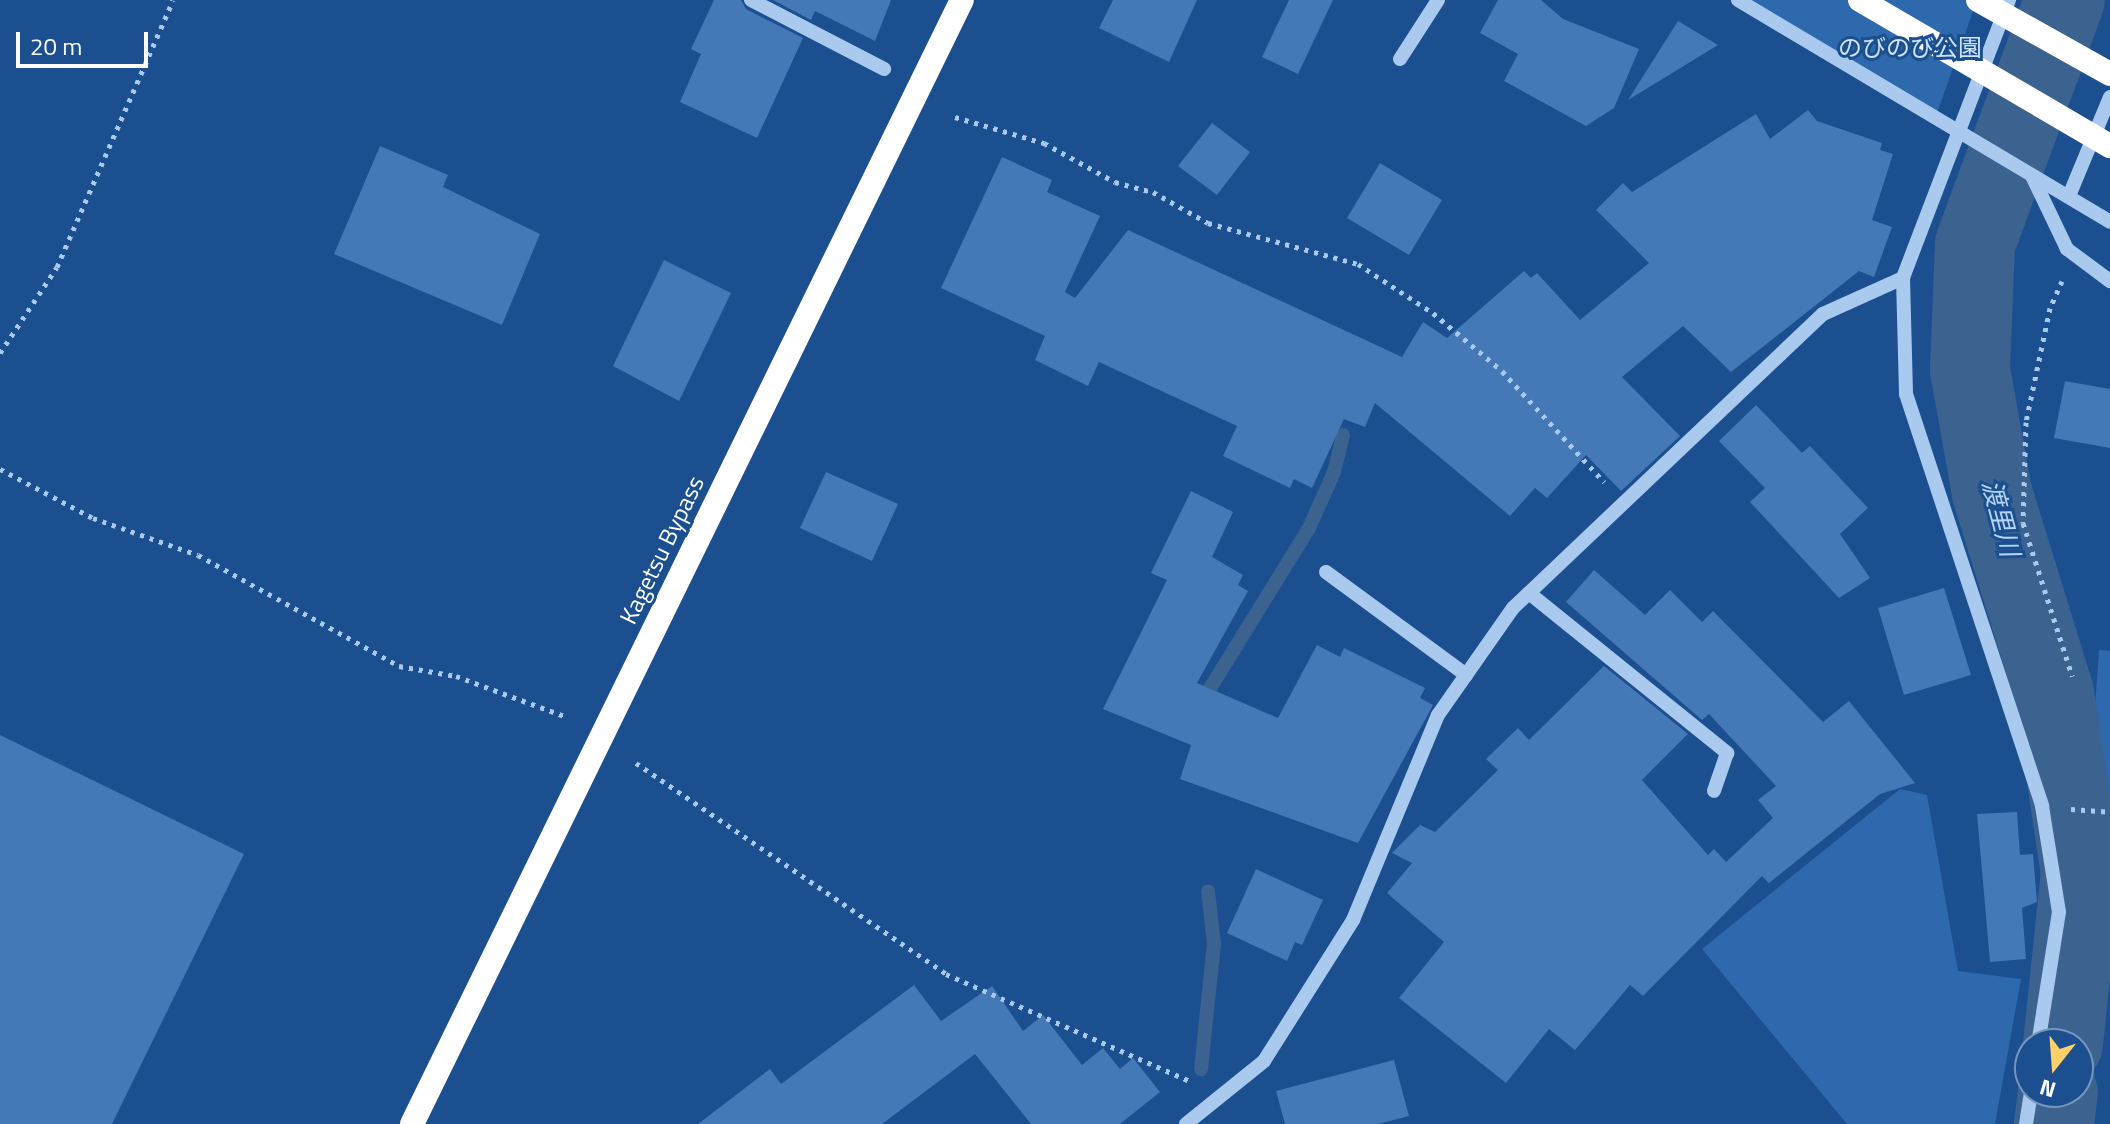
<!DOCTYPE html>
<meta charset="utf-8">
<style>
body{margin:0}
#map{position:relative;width:2110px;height:1124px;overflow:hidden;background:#1b4f8f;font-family:"Titillium Web","Noto Sans JP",sans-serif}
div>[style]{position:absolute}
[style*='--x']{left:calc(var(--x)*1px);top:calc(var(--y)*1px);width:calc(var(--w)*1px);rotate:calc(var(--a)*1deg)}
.green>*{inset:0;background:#2e69ad}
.stream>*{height:14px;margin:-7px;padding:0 7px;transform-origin:7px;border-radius:7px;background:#3c6290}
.river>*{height:80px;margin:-40px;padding:0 40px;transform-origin:40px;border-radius:40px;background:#3c6290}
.building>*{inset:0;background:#4478b7}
.path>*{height:5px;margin-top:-2.5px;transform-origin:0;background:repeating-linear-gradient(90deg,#a9c9ee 0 4px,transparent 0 10px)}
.minor>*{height:14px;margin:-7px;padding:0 7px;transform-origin:7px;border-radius:7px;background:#a9c9ee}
.highway>*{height:24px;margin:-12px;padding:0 12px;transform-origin:12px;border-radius:12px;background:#fff}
.highway-bridge>*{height:24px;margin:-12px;padding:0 12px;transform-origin:12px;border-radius:12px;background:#fff}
span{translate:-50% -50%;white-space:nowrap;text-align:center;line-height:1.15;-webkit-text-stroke:6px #1b4f8f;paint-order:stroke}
.park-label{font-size:24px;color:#cfe3fa}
.street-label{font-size:24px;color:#fff}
.water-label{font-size:26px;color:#b5d3f5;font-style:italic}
.north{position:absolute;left:2014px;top:1028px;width:80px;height:80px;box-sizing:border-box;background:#1b4f8f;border:2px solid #7695bc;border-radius:50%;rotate:197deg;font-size:22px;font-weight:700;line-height:32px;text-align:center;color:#fff}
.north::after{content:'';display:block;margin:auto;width:28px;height:36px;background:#ffd166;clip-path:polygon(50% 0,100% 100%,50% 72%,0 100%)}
.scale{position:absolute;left:16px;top:32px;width:132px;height:36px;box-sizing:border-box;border:4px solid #fff;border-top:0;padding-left:10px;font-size:24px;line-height:28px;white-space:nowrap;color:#fff;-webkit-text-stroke:6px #1b4f8f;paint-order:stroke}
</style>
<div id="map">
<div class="green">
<i style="clip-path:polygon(1743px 0,1977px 0,1935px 119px)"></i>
<i style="clip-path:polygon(2099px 650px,2110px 651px,2110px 937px,2091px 765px)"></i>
<i style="clip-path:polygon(1900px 789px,1927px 795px,1958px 971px,2021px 979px,1995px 1124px,1847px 1124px,1702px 949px)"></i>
</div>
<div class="stream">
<i style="--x:1201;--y:703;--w:206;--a:-58.3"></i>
<i style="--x:1309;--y:528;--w:61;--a:-65.9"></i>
<i style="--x:1334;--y:472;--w:38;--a:-76"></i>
<i style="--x:1201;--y:1069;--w:126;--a:-84.1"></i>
<i style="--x:1214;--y:944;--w:53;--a:-96.5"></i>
</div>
<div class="river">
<i style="--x:2063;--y:1044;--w:171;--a:-84"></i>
<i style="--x:2081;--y:874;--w:183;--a:-98.5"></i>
<i style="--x:2054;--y:693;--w:209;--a:-107.2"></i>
<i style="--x:1992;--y:493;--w:126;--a:-100.1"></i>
<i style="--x:1970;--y:369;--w:125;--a:-87.7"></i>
<i style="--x:1975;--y:244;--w:260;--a:-69.8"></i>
<i style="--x:2054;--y:1124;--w:32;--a:-83"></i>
</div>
<div class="building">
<i style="clip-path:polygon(714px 0,741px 0,746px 9px,803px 38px,757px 138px,680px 102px,701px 54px,691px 49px)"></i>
<i style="clip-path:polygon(773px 0,891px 0,875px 41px,815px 11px,811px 20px)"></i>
<i style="clip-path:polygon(1113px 0,1197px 0,1169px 62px,1099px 28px)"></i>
<i style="clip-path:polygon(1289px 0,1333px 0,1298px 74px,1262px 57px)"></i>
<i style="clip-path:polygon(1498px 0,1541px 0,1563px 19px,1639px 49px,1614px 108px,1586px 126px,1504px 81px,1518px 54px,1480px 33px)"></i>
<i style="clip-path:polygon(1678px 21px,1718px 45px,1628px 100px)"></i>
<i style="clip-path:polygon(1808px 110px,1817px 121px,1882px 143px,1880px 150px,1893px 154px,1872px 220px,1892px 227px,1874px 277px,1859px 271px,1731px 372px,1683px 326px,1622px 377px,1680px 436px,1621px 491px,1586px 455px,1547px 498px,1535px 488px,1510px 516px,1375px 403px,1365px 427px,1344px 419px,1312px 488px,1294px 479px,1290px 488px,1223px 456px,1237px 426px,1099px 362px,1088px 386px,1035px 360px,1045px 336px,941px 288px,1002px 157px,1052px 180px,1047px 192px,1100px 216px,1065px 292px,1075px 298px,1128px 230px,1402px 357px,1423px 322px,1447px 338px,1524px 271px,1531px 278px,1537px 273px,1580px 320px,1649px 263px,1596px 210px,1623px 183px,1632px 192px,1756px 114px,1770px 139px)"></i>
<i style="clip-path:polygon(1212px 123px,1250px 152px,1217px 195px,1178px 166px)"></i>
<i style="clip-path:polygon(380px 146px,448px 175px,443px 187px,540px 234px,502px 325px,334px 254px)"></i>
<i style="clip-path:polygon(1380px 163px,1442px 200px,1409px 255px,1347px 218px)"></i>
<i style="clip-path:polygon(664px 260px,731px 293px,679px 401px,613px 366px)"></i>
<i style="clip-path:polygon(2065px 381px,2110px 389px,2110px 448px,2054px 438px)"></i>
<i style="clip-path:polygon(1756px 405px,1802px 453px,1810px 446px,1868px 508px,1840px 534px,1870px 578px,1839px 598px,1750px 502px,1765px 488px,1719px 441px)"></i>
<i style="clip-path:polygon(826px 472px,898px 504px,872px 561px,800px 528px)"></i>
<i style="clip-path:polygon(1191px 491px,1233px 512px,1212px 557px,1243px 575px,1238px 585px,1248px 591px,1197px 683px,1278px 718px,1317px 645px,1340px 657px,1344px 648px,1425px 688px,1420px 698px,1433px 705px,1358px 843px,1180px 779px,1191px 745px,1103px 709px,1167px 580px,1151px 573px)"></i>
<i style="clip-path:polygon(1594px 570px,1645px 615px,1670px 590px,1702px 622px,1713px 611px,1823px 722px,1849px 701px,1915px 783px,1880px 794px,1769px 883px,1762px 876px,1643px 996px,1630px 985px,1575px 1050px,1549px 1029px,1506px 1083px,1399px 998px,1444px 942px,1387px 893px,1412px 863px,1392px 853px,1420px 825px,1435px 832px,1498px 770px,1486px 759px,1518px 728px,1529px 740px,1604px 666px,1688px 734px,1642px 780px,1708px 855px,1714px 849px,1726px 862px,1773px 818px,1758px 800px,1776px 786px,1709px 714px,1702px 720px,1566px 602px)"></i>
<i style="clip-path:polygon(1944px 588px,1971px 675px,1904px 695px,1878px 608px)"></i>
<i style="clip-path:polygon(0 735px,244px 854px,112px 1124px,0 1124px)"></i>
<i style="clip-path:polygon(2017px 812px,2020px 855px,2033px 854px,2037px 902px,2022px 908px,2026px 959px,1990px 962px,1977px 814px)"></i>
<i style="clip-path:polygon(1256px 869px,1323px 900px,1302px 945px,1295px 942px,1287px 961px,1227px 933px)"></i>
<i style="clip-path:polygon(914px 985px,941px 1021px,992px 986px,1023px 1031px,1043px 1015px,1082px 1065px,1103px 1048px,1120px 1069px,1133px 1058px,1160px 1092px,1120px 1124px,1031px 1124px,975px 1054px,882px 1124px,698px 1124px,770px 1069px,781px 1084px)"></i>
<i style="clip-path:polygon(1394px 1060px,1409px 1116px,1378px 1124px,1285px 1124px,1276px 1091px)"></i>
</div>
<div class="path">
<i style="--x:955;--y:117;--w:93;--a:16.3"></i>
<i style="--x:1044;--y:143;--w:81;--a:28.8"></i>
<i style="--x:1115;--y:182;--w:39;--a:15"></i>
<i style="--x:1153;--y:192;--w:63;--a:29.4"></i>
<i style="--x:1208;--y:223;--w:156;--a:15.3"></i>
<i style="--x:1358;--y:264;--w:90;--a:33.2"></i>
<i style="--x:1433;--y:313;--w:90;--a:40"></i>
<i style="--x:1502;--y:371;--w:151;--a:47.4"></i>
<i style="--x:2062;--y:281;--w:30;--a:114"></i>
<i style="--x:2050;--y:308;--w:116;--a:101.9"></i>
<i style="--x:2026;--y:422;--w:101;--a:91.7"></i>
<i style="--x:2023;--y:523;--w:161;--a:72.2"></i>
<i style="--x:0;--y:353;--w:103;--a:-56.5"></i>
<i style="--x:57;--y:267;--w:291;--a:-66.5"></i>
<i style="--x:0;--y:469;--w:105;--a:27.8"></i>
<i style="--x:93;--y:518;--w:111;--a:19.4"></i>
<i style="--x:198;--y:555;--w:230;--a:28.9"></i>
<i style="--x:399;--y:666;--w:58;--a:10"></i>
<i style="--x:456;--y:676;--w:118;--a:20.3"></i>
<i style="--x:636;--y:763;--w:375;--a:34.2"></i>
<i style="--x:946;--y:974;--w:269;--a:23.7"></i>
<i style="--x:2071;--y:809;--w:39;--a:4"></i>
</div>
<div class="minor">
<i style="--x:751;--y:0;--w:150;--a:27.4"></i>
<i style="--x:1738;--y:0;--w:433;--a:30.8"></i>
<i style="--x:2009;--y:0;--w:298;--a:110.9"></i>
<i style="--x:1903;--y:278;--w:116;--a:88.5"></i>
<i style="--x:1906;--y:394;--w:434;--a:71.7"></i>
<i style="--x:2042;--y:806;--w:107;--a:80.9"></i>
<i style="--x:2059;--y:912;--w:134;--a:99"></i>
<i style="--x:1400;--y:59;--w:70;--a:-57.2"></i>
<i style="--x:2033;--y:178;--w:79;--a:64.4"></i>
<i style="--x:2067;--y:249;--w:54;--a:36.7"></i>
<i style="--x:2069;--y:196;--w:107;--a:-67.5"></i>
<i style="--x:1326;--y:572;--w:174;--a:36.3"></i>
<i style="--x:1529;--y:593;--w:255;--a:38.9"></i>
<i style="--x:1727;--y:753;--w:40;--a:108.9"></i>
<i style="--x:1186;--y:1124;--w:100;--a:-38.9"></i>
<i style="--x:1264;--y:1061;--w:167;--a:-57.7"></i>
<i style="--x:1353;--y:920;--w:222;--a:-67.5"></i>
<i style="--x:1438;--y:715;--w:131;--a:-55"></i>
<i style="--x:1513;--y:608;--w:427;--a:-43.5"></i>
<i style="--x:1823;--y:314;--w:88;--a:-24.2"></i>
<i style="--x:2026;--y:1124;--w:32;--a:-81"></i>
</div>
<div class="highway">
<i style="--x:412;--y:1124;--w:1251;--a:-63.93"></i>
</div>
<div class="highway-bridge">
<i style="--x:1860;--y:0;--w:290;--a:30.3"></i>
<i style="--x:1978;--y:0;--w:151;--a:29.3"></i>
</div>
<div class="park-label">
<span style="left:1910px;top:48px">のびのび公園</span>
</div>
<div class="street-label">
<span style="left:662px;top:550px;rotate:-64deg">Kagetsu Bypass</span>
</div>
<div class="water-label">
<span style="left:2001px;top:518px;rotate:75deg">渡里川</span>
</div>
<div class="north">N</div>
<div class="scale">20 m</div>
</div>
